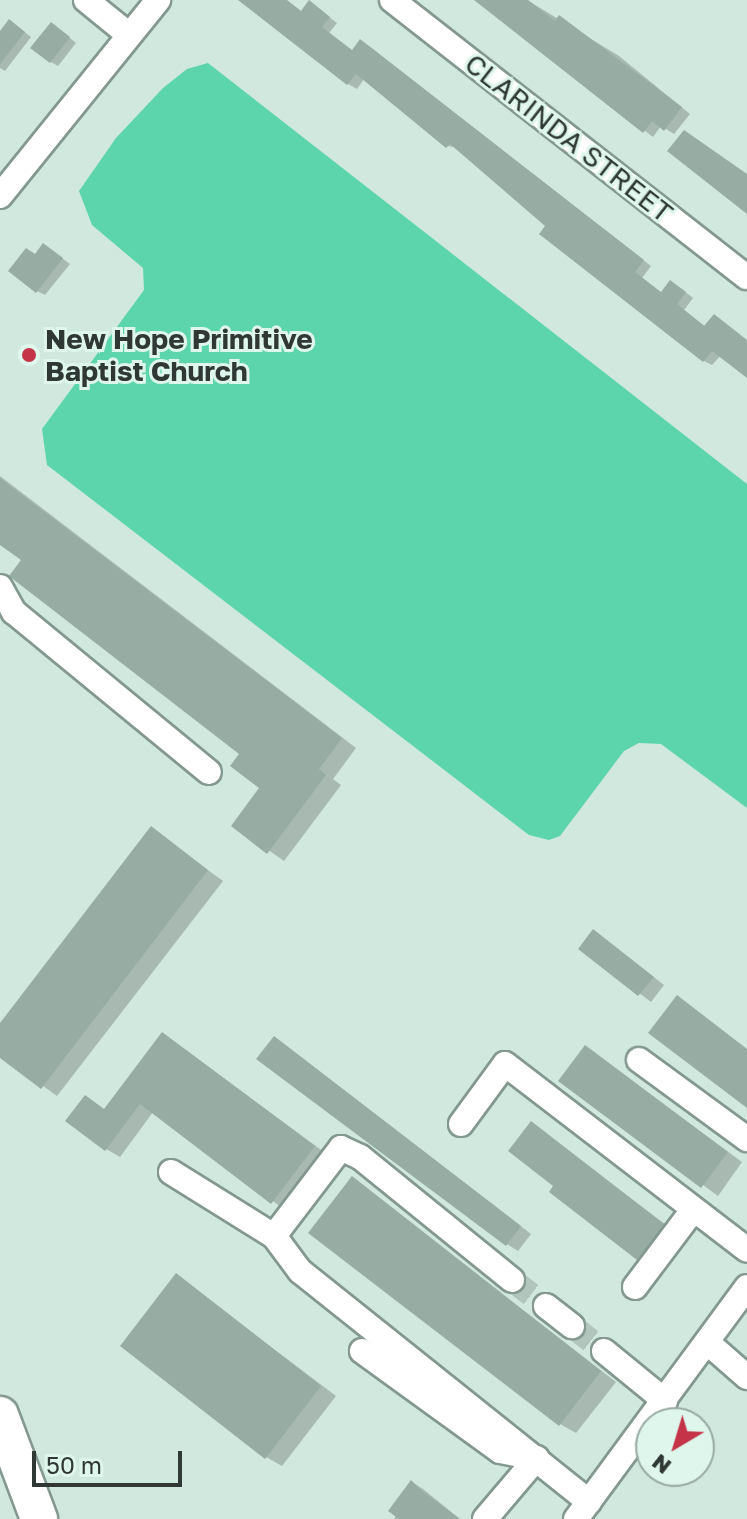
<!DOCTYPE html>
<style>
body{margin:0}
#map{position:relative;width:747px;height:1519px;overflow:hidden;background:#d1e8de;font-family:"Golos Text",sans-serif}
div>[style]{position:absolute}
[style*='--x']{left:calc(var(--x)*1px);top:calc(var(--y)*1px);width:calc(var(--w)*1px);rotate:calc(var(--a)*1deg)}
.water>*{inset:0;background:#5cd5ac}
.shadow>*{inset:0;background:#0003}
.building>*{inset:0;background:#97ada3}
.minor-tunnel>*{height:24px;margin-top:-12px;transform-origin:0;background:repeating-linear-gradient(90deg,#b1c5bc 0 24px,transparent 0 36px)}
.roads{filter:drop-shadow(2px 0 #83988f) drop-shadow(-2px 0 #83988f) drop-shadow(0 2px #83988f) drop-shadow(0 -2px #83988f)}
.minor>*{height:24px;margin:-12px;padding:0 12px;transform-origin:12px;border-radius:12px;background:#fff}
.highway>*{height:36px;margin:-18px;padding:0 18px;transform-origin:18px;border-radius:18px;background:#fff}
.dots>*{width:22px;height:22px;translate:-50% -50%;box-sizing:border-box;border:4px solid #def6eb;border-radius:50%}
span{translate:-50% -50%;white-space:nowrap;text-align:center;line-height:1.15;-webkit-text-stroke:6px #def6eb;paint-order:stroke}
.street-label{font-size:28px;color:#2f3834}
.poi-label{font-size:28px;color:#2f3834;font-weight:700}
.left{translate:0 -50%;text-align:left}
.north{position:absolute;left:635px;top:1407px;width:80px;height:80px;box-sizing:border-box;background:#def6eb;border:2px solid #98aaa2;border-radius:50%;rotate:218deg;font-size:22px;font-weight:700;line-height:32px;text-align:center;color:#2f3834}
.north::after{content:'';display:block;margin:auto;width:28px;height:36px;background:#c43348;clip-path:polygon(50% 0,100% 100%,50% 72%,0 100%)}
.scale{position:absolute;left:32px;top:1451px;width:150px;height:36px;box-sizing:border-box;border:4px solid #2f3834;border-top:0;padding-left:10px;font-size:24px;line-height:28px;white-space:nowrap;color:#2f3834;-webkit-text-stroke:6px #def6eb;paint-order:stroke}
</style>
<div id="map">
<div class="water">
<i style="clip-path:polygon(208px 63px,747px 484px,747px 808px,661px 744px,639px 743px,624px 751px,560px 836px,549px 840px,529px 835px,47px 465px,42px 429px,144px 290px,143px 268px,92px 225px,79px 191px,116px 138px,163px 88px,187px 69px)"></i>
</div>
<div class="shadow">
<i style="clip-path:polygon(241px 0,286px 0,302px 12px,317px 8px,337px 23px,329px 33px,353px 52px,369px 46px,651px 266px,642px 278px,662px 294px,679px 287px,693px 298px,684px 310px,706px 327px,747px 340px,747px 372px,721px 355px,712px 365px,704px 361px,458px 148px,448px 146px,364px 79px,357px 89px,348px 84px)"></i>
<i style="clip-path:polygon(475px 0,527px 0,619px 56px,690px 114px,674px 134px,661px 126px,653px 137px)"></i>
<i style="clip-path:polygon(17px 26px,31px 37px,5px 71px,0 68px,0 31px)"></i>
<i style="clip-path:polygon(59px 29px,76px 43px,58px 66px,51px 62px)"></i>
<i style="clip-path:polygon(51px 250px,70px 264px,45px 295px,37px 291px,36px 255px)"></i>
<i style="clip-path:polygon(0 476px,356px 748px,333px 779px,341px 785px,284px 861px,234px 826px,262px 788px,242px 754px,12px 576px,23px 560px,0 542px)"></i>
<i style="clip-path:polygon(151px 829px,223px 881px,57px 1096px,0 1055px,0 1026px)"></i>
<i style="clip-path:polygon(594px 931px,664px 985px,651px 1002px,580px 948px)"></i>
<i style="clip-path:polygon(176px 1043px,328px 1155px,285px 1210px,153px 1112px,120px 1157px,106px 1149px,106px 1110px)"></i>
<i style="clip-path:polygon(285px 1045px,531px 1234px,518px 1251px,507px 1244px)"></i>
<i style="clip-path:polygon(585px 1047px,742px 1162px,718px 1196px,561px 1081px)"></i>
<i style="clip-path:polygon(531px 1123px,678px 1234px,653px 1267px,556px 1185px)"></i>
<i style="clip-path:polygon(352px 1178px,616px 1382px,576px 1433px,560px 1424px)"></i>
<i style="clip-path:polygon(177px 1276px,336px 1396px,282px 1466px,266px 1457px)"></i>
<i style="clip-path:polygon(412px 1482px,423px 1489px,460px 1519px,394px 1519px)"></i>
</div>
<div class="building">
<i style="clip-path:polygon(238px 0,287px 0,301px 11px,309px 0,330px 17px,322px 27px,352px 50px,360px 39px,644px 260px,635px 272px,661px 292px,670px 280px,686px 292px,677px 304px,704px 326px,714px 314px,747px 340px,747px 378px,712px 351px,703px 362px,539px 234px,545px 226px,450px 144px,446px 148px,356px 74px,347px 85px)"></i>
<i style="clip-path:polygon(474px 0,528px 0,555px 21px,559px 15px,682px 107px,664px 131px,652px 121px,643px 133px)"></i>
<i style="clip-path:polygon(9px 19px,25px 32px,0 64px,0 31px)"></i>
<i style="clip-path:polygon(51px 22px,70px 37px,50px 63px,30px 48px)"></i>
<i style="clip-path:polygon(684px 130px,747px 174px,747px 214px,667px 151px)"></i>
<i style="clip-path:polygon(43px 243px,63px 258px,36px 293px,8px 271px,26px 248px,35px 254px)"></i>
<i style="clip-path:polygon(0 478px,342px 738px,319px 769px,326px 775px,267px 854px,231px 826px,259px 788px,230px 766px,239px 754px,9px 576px,21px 560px,0 545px)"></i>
<i style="clip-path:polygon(151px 826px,208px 870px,41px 1089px,0 1058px,0 1023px)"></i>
<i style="clip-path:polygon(593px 929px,654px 977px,638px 996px,578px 949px)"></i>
<i style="clip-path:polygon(677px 995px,747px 1049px,747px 1108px,648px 1033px)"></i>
<i style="clip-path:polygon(162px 1032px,315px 1146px,271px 1204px,140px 1104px,105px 1151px,65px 1121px,85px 1095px,104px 1109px)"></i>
<i style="clip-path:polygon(274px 1036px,521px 1226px,506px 1246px,256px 1059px)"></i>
<i style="clip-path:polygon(585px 1045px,728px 1152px,701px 1188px,558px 1081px)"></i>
<i style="clip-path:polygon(531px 1121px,664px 1224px,637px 1260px,549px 1192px,553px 1186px,508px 1151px)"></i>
<i style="clip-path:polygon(352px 1176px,601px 1371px,559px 1426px,308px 1233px)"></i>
<i style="clip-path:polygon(176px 1273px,321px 1386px,265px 1459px,120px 1346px)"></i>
<i style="clip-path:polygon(411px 1480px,422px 1491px,460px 1519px,399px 1519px,388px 1511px)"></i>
</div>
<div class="minor-tunnel">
<i style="--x:512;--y:1280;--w:43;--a:37.4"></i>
<i style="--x:572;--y:1326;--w:41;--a:38"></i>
</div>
<div class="roads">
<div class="minor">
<i style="--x:86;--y:0;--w:55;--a:39.1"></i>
<i style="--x:392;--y:0;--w:450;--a:38"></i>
<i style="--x:0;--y:196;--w:252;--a:-51.1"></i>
<i style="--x:0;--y:587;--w:29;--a:61"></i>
<i style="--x:14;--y:612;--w:252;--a:39.4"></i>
<i style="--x:639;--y:1060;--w:134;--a:36.2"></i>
<i style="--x:461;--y:1124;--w:74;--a:-53.7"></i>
<i style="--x:505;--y:1064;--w:305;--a:37.5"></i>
<i style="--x:171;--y:1172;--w:121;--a:31.9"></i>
<i style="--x:512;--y:1280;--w:196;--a:-141"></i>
<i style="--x:360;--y:1157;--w:21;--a:-155"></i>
<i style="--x:341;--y:1148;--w:111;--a:127.3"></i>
<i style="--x:274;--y:1236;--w:44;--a:53.4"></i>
<i style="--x:300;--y:1271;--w:370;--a:38.6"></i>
<i style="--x:635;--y:1287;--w:96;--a:-53"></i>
<i style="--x:546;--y:1306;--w:33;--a:38"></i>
<i style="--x:708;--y:1343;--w:52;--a:41.1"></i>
<i style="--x:362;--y:1351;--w:170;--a:35.9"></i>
<i style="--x:500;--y:1451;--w:36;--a:11"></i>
<i style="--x:604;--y:1351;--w:79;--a:39.3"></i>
<i style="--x:485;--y:1519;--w:80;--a:-49.6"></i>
<i style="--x:576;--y:1519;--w:288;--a:-53.6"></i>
</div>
<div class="highway">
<i style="--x:0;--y:1415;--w:111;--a:69.4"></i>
</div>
</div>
<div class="dots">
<i style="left:29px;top:355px;background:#c43348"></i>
</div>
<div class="street-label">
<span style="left:569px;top:138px;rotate:38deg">CLARINDA STREET</span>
</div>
<div class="poi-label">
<span class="left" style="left:45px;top:355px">New Hope Primitive<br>Baptist Church</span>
</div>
<div class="north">N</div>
<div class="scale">50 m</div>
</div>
